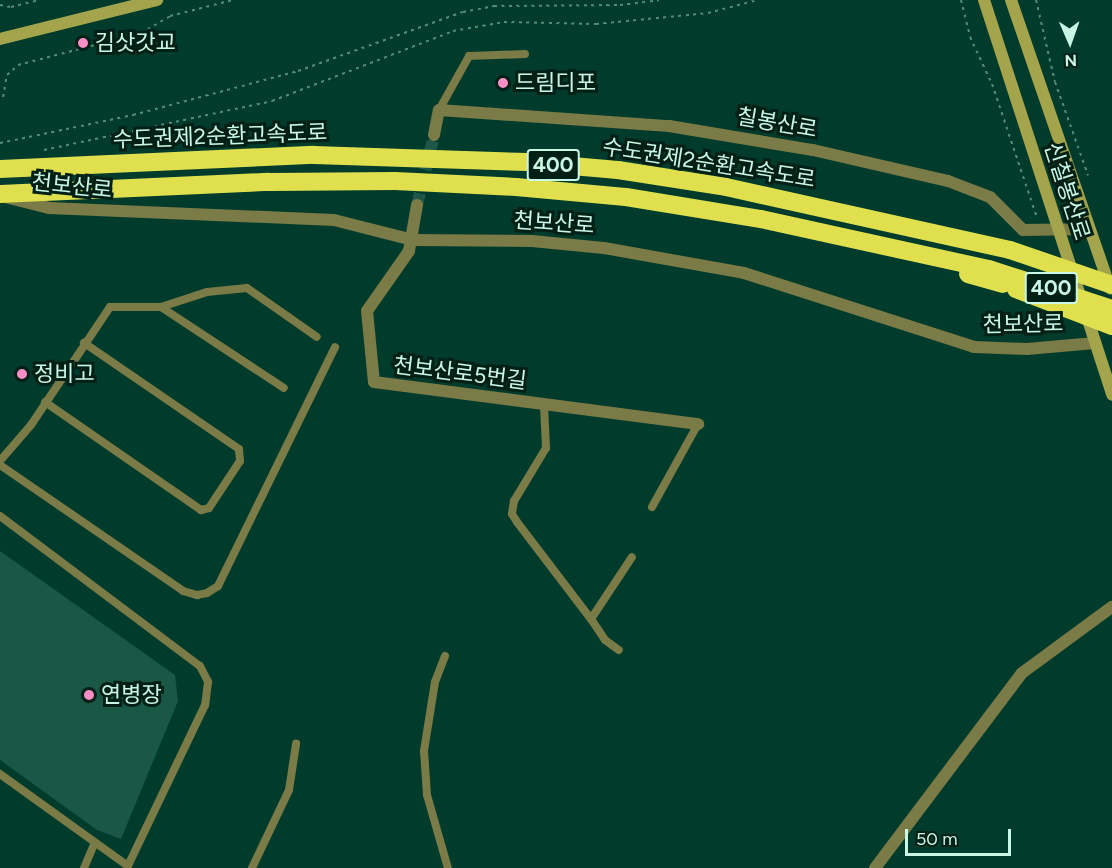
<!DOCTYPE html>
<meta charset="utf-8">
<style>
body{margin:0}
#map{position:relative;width:1112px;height:868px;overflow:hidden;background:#003b2b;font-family:Figtree,"Noto Sans KR",sans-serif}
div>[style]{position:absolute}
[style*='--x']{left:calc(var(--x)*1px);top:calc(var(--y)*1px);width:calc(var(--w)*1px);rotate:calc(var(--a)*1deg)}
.green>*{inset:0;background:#185845}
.street-tunnel>*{height:12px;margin-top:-6px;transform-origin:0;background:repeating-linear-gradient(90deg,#1e5747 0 12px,transparent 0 18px)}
.path>*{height:2px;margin-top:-1px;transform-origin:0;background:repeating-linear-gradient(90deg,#568b7b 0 3px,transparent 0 7.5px)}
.lane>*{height:8px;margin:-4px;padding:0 4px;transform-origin:4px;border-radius:4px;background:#7a7b46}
.street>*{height:12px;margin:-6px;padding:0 6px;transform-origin:6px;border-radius:6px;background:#7a7b46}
.secondary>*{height:12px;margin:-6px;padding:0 6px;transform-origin:6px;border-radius:6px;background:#a3a44c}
.highway>*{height:18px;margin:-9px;padding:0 9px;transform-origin:9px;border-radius:9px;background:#e0e04e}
.highway-bridge>*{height:18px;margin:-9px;padding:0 9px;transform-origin:9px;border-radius:9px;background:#e0e04e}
.dots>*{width:16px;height:16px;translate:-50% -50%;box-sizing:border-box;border:3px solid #001f15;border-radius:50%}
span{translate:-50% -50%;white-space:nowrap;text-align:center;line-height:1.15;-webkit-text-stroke:6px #001f15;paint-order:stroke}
.shield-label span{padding:2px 4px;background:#001f15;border:2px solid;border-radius:4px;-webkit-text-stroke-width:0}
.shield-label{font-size:21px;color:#caf7e5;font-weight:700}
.poi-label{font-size:22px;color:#caf7e5}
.left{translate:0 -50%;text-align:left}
.street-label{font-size:22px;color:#caf7e5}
.north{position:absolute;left:1040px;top:12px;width:60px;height:60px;-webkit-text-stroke:4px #001f15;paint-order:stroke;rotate:178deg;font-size:16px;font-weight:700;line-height:24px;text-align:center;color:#caf7e5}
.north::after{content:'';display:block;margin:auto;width:21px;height:27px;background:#caf7e5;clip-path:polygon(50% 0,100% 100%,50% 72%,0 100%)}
.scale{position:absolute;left:905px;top:829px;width:106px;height:27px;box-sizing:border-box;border:3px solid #caf7e5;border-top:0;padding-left:8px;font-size:18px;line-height:21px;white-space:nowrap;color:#caf7e5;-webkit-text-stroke:4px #001f15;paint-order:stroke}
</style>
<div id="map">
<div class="green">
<i style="clip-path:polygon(0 551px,175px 675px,178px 701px,121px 839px,97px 830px,0 760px)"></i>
</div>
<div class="street-tunnel">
<i style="--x:417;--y:205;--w:72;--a:-76.3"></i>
</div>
<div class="path">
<i style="--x:961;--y:0;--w:38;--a:76"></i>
<i style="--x:970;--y:37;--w:52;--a:64.9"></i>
<i style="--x:992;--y:84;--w:141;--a:71.4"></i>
<i style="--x:1036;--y:0;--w:84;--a:77"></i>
<i style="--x:1055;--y:82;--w:99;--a:70.5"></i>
<i style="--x:0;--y:5;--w:11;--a:10"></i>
<i style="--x:11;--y:7;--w:29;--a:-14"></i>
<i style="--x:3;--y:97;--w:22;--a:-80"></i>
<i style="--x:7;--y:75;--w:15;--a:-42"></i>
<i style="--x:18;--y:65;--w:127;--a:-14.6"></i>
<i style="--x:141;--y:33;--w:34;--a:-30"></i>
<i style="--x:170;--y:16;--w:65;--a:-14.3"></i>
<i style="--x:0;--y:143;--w:136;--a:-11.9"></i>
<i style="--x:133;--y:115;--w:171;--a:-14.9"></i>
<i style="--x:298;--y:71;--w:175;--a:-19.7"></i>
<i style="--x:463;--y:12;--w:32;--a:-11"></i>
<i style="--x:494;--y:6;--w:126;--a:-0.5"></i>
<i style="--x:620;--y:5;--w:39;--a:-7"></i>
<i style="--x:44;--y:150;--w:233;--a:-12.1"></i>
<i style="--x:272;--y:101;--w:194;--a:-21.1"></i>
<i style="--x:453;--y:31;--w:52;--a:-10"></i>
<i style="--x:504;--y:22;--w:92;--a:1.2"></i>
<i style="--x:596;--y:24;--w:113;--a:-5.6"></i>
<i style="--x:708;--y:13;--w:52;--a:-14.6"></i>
</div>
<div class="lane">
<i style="--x:439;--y:110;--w:62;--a:-60.9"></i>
<i style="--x:469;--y:56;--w:56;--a:-2"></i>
<i style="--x:161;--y:307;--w:147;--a:33.4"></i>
<i style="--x:45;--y:402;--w:190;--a:34.7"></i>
<i style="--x:201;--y:510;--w:8;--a:-14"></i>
<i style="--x:209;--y:508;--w:56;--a:-56.6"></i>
<i style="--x:240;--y:461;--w:12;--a:-95"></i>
<i style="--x:239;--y:449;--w:188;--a:-145.6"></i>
<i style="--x:544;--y:405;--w:43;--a:87.3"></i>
<i style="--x:546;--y:448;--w:62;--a:121.1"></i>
<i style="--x:514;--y:501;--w:13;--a:99"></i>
<i style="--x:512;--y:514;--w:9;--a:58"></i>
<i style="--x:517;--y:522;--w:122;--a:52.7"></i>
<i style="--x:591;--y:619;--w:74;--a:-56.5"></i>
<i style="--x:0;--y:461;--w:48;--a:-49.3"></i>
<i style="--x:31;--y:425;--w:142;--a:-56.2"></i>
<i style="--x:110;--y:307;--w:51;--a:0"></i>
<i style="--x:161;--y:307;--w:48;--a:-18.1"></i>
<i style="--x:207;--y:292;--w:40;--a:-5.7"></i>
<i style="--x:247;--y:288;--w:85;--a:35"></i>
<i style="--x:0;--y:465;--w:222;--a:34.5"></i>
<i style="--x:183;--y:591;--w:15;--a:16"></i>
<i style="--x:197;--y:595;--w:10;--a:-11"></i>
<i style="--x:207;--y:593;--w:13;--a:-32"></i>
<i style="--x:218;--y:586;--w:266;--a:-63.9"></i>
<i style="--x:652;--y:507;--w:95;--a:-61"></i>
<i style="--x:0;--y:516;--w:250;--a:36.9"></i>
<i style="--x:200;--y:666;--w:18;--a:63"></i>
<i style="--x:208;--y:682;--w:23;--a:97"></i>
<i style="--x:205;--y:705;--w:178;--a:115.6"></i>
<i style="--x:128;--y:866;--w:158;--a:-144.3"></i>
<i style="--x:591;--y:619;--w:25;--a:56"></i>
<i style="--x:605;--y:640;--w:17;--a:36"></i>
<i style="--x:445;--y:656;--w:28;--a:111"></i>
<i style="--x:435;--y:682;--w:70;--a:99.1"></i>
<i style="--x:424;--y:751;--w:44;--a:86.1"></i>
<i style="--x:427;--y:795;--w:76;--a:74"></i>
<i style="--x:84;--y:868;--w:25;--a:-67"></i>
<i style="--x:252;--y:868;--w:86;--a:-64.6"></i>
<i style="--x:289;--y:790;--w:47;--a:-81.3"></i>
</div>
<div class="street">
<i style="--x:434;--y:135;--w:25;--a:-79"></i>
<i style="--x:439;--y:110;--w:231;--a:4"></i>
<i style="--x:669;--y:126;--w:146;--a:9.5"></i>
<i style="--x:813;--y:150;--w:139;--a:12.9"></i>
<i style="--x:948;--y:181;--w:45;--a:20.9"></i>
<i style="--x:990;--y:197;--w:47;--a:45"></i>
<i style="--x:1023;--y:230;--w:65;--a:-0.9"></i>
<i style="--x:5;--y:197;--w:45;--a:14"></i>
<i style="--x:49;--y:208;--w:285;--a:2.4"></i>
<i style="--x:334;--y:220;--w:81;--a:14.2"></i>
<i style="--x:413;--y:240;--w:119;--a:0.5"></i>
<i style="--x:532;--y:241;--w:72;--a:5.6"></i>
<i style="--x:604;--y:248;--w:142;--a:10.1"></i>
<i style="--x:744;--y:273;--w:242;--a:17.8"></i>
<i style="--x:974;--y:347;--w:53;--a:2.2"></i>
<i style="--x:1027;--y:349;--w:68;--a:-5"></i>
<i style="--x:417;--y:205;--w:47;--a:99.9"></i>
<i style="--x:409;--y:251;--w:73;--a:125"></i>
<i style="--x:367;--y:311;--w:71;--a:84.4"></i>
<i style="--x:374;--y:382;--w:327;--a:7.4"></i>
<i style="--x:875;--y:868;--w:244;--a:-53"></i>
<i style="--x:1022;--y:673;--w:112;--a:-36.3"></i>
</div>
<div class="secondary">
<i style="--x:984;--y:0;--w:415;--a:72"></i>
<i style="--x:1011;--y:0;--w:305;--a:71"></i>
<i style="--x:0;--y:39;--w:162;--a:-14"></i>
</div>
<div class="highway">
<i style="--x:0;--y:169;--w:314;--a:-2.6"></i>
<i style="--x:314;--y:155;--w:213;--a:1.9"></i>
<i style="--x:527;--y:162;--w:91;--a:5"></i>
<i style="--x:618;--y:170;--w:109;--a:8.9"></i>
<i style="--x:726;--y:187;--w:291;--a:12.5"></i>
<i style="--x:0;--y:194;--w:269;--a:-2.6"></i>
<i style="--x:269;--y:182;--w:126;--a:-0.5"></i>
<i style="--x:395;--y:181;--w:121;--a:2.8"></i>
<i style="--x:516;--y:187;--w:110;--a:5.2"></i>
<i style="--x:626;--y:197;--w:137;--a:9.3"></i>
<i style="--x:761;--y:219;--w:233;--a:12.4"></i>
<i style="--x:968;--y:274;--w:36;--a:16"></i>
</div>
<div class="highway-bridge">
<i style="--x:1010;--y:250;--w:108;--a:18.9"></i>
<i style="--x:989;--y:269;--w:129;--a:18"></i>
<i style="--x:1016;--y:289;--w:103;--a:21.1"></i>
</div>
<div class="dots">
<i style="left:83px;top:43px;background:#fb8fc5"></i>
<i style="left:503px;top:83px;background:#fb8fc5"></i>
<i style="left:22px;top:374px;background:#fb8fc5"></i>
<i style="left:89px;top:695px;background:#fb8fc5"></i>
</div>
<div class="shield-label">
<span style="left:553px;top:165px">400</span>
<span style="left:1051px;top:288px">400</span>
</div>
<div class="poi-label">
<span class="left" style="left:95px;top:43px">김삿갓교</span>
<span class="left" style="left:515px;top:83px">드림디포</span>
<span class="left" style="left:34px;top:374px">정비고</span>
<span class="left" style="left:101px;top:695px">연병장</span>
</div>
<div class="street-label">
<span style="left:777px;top:123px;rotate:10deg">칠봉산로</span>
<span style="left:220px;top:136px;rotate:-2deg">수도권제2순환고속도로</span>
<span style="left:709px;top:163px;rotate:9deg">수도권제2순환고속도로</span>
<span style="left:72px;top:186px;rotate:6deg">천보산로</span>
<span style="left:1067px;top:191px;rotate:72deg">신칠봉산로</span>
<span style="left:554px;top:223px;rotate:4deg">천보산로</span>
<span style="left:1023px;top:324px;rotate:-1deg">천보산로</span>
<span style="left:460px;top:373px;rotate:7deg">천보산로5번길</span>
</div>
<div class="north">N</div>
<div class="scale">50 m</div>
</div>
